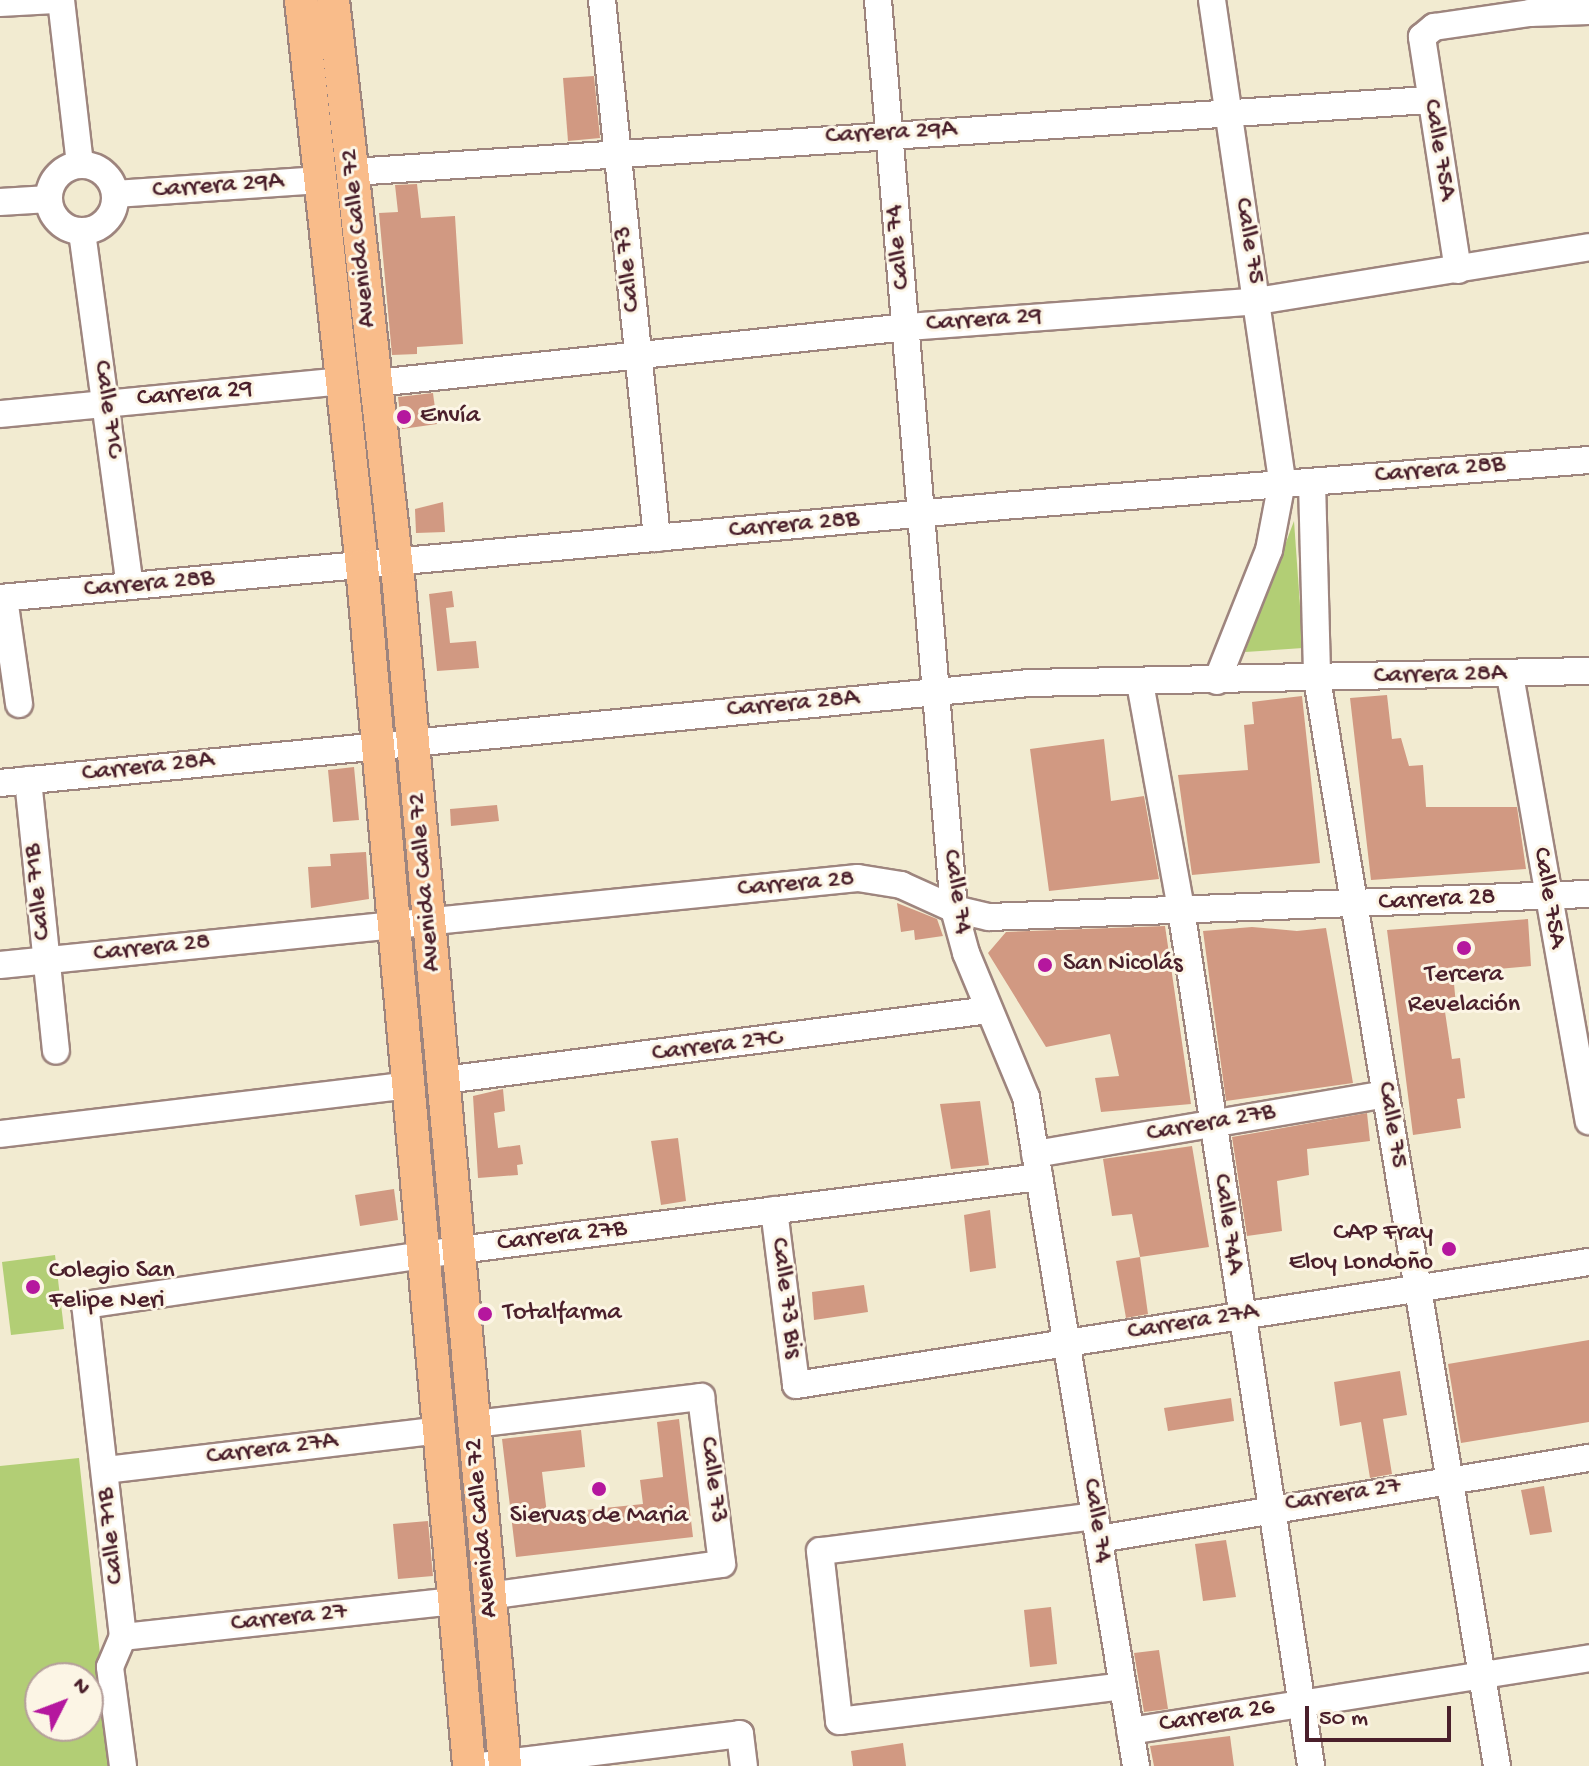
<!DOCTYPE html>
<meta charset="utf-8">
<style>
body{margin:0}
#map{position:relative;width:1589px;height:1766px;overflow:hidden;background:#f2ebd1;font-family:"Gochi Hand",sans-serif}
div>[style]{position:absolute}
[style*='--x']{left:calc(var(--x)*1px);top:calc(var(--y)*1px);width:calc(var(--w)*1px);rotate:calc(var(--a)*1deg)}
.green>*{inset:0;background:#b2ce75}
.building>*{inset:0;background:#d19982}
.roads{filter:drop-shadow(2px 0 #9e857e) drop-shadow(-2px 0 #9e857e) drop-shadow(0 2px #9e857e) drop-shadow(0 -2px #9e857e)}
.minor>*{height:26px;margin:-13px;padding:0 13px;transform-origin:13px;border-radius:13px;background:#fff}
.minor>.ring{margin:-13px;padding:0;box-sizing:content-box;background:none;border:26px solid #fff;border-radius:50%}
.major>*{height:32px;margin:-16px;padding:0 16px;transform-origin:16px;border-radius:16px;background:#f9bc8a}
.dots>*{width:22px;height:22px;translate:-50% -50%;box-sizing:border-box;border:4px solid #fcf5e5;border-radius:50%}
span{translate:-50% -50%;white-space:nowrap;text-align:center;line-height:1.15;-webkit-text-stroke:6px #fcf5e5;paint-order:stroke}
.street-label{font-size:26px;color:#4a1f2b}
.poi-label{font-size:26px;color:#4a1f2b}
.left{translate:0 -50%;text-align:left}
.right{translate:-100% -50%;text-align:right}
.north{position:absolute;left:24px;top:1662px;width:80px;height:80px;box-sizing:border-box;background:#fcf5e5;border:2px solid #b59f9b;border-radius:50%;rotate:48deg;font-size:22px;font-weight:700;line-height:32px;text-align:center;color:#4a1f2b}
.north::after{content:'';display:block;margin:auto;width:28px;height:36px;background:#b5179e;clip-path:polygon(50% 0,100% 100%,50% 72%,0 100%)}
.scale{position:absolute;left:1305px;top:1706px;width:146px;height:36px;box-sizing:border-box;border:4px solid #4a1f2b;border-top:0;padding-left:10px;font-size:24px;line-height:28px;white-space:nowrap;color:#4a1f2b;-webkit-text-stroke:6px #fcf5e5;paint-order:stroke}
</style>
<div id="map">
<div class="green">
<i style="clip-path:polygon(1294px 521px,1303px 648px,1245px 652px)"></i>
<i style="clip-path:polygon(390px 599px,401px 715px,387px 716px,376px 601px)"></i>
<i style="clip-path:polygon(405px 766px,416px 881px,402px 882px,391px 767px)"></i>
<i style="clip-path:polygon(421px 942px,432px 1057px,418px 1058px,407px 943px)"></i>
<i style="clip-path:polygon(436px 1109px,447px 1224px,433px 1225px,422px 1110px)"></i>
<i style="clip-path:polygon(55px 1255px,64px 1329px,11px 1335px,2px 1262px)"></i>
<i style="clip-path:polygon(451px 1286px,462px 1401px,448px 1403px,437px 1287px)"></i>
<i style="clip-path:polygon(465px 1448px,476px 1564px,462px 1565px,451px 1450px)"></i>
<i style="clip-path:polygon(evenodd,79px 1458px,112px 1766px,0 1766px,0 1466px,79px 1458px,40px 1678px,88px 1678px,88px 1726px,40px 1726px,40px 1678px)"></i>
<i style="clip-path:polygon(481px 1621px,492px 1736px,478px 1737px,467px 1622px)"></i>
</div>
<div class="building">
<i style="clip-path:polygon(594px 76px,600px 138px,568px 141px,563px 78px)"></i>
<i style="clip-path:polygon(417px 184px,421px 218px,455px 216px,463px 344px,417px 347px,417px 354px,392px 355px,379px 213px,398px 212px,395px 185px)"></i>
<i style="clip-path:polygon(433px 393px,437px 424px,402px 429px,398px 397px)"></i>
<i style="clip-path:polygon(443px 502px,445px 532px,416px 533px,415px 509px)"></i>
<i style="clip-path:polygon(452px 591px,454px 607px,446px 608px,450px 643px,476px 641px,479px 668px,437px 671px,429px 594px)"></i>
<i style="clip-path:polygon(1387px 695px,1392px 739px,1401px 738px,1409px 766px,1423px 765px,1426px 807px,1517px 807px,1526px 869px,1371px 880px,1350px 698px)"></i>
<i style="clip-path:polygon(1302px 696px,1320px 863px,1192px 875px,1178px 775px,1248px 770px,1244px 725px,1254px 724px,1252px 702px)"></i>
<i style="clip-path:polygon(1104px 739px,1111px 801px,1144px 796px,1159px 879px,1049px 891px,1030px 749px)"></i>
<i style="clip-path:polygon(354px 767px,359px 820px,333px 822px,328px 770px)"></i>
<i style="clip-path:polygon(497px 805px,499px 821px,451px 826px,450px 809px)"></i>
<i style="clip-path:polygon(366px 852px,369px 899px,311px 908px,308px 867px,331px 866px,330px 854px)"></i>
<i style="clip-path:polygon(897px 903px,937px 919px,943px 936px,915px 940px,914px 930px,901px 932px)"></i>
<i style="clip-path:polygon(1528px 919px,1531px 966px,1453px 973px,1456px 1005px,1444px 1005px,1452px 1059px,1460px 1058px,1465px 1098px,1457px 1099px,1461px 1128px,1413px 1135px,1387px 930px)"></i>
<i style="clip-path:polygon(1165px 926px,1191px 1104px,1101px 1112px,1095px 1078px,1119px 1076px,1110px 1034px,1046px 1047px,988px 953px,1006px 932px)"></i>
<i style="clip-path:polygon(1252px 927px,1297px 931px,1326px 928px,1353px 1083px,1226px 1101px,1203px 931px)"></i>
<i style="clip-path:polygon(503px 1089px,505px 1111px,494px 1113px,498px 1148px,520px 1145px,523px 1164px,517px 1165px,518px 1175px,478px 1178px,473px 1096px)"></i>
<i style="clip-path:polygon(980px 1101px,989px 1165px,951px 1169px,940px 1104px)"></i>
<i style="clip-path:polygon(1367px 1113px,1370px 1141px,1307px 1149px,1309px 1175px,1277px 1181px,1282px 1231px,1247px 1236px,1232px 1137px)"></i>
<i style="clip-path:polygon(678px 1138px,686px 1201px,661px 1205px,651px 1141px)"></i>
<i style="clip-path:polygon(1192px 1146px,1209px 1247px,1140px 1257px,1132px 1214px,1112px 1216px,1103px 1159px)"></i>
<i style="clip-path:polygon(394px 1189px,398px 1220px,360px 1226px,355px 1195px)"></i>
<i style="clip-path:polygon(990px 1210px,996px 1268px,970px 1272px,964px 1215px)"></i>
<i style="clip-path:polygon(1140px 1257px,1148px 1314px,1126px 1318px,1116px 1261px)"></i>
<i style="clip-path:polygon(864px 1285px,868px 1312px,814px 1320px,812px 1292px)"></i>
<i style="clip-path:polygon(1589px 1340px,1589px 1422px,1461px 1443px,1448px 1364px)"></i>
<i style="clip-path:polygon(1400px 1371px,1407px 1415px,1383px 1419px,1392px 1474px,1370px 1478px,1361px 1422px,1340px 1426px,1334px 1382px)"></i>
<i style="clip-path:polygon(1231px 1398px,1234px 1421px,1168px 1431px,1164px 1408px)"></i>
<i style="clip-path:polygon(679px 1419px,693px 1537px,516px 1557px,502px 1439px,581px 1430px,585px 1467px,542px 1472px,547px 1514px,643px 1504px,640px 1480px,663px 1477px,657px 1422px)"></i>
<i style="clip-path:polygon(1544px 1486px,1552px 1532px,1530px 1535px,1521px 1490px)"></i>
<i style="clip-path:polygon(428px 1521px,433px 1576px,398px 1579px,393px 1524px)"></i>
<i style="clip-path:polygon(1226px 1540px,1236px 1597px,1203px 1601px,1195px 1544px)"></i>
<i style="clip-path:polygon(1051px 1607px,1057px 1664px,1030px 1667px,1024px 1610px)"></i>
<i style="clip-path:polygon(1159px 1650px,1168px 1709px,1144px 1712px,1134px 1653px)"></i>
<i style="clip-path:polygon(1230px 1736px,1234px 1766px,1154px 1766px,1150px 1746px)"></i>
<i style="clip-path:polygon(903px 1743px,906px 1766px,853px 1766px,851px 1751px)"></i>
</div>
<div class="roads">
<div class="minor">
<i style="--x:61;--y:0;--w:166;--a:83.4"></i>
<i style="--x:602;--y:0;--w:541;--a:84.16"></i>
<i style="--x:878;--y:0;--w:912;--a:85.22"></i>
<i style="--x:954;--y:909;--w:46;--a:74.7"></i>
<i style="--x:966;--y:953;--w:156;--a:67.4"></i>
<i style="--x:1026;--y:1097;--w:678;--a:80.66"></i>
<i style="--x:1212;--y:0;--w:487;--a:81.7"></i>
<i style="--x:1282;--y:482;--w:69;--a:100.8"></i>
<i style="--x:1269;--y:550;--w:141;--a:111.7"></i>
<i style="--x:0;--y:3;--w:55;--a:-3.1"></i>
<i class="ring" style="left:49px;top:165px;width:40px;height:40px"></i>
<i style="--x:353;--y:172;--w:1078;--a:-3.83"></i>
<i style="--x:115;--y:194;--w:206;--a:-3.9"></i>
<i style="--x:0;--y:202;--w:49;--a:-3.5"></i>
<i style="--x:82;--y:232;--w:357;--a:82.3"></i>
<i style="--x:1458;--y:270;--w:236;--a:-98.8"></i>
<i style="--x:1422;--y:37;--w:16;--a:-40"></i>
<i style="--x:1434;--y:27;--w:97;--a:-8.3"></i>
<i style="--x:1530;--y:13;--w:59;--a:-1.9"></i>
<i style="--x:376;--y:383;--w:534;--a:-6.02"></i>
<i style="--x:907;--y:327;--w:351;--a:-4.2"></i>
<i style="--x:1257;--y:301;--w:336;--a:-9.2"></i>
<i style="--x:0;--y:414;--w:345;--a:-5.5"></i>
<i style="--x:1312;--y:482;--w:197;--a:88.5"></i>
<i style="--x:1317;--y:679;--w:1102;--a:80.6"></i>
<i style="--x:0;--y:598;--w:1019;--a:-5.24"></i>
<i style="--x:1015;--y:505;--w:576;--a:-4.48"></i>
<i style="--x:4;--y:598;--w:107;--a:81.9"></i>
<i style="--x:1510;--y:675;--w:453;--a:80"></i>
<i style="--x:1140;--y:683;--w:230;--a:79.7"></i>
<i style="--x:1181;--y:909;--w:867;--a:81.37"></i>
<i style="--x:28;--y:780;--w:272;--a:84.1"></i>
<i style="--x:0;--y:783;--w:1034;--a:-5.55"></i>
<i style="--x:1029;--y:683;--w:560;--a:-1.23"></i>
<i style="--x:0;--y:965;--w:862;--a:-5.79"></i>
<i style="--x:858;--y:878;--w:44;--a:9.2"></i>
<i style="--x:901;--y:885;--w:58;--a:24.4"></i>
<i style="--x:954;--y:909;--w:36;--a:13"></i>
<i style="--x:989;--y:917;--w:600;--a:-2.2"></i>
<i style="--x:445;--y:1080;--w:548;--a:-7.33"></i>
<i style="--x:0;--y:1134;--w:412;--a:-6.8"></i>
<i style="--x:1035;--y:1154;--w:356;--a:-9.7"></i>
<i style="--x:774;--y:1210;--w:176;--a:82.8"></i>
<i style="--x:796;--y:1385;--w:802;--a:-8.82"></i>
<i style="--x:474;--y:1424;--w:229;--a:-6.8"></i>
<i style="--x:701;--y:1397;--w:168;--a:82.8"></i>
<i style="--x:722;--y:1564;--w:235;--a:172.2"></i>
<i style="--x:105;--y:1470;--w:337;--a:-6.8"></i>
<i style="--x:1095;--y:1516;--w:277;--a:172.7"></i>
<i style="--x:820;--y:1551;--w:171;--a:83.6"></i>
<i style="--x:839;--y:1721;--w:286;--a:-7"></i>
<i style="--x:1099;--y:1539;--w:497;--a:-9.4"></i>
<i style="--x:123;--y:1637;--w:334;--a:-6.2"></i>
<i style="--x:1130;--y:1731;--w:465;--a:-9"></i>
<i style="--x:123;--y:1766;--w:100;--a:-97.5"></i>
<i style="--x:110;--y:1667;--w:33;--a:-67"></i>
<i style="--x:123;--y:1637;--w:334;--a:-96.5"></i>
<i style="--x:85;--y:1305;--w:378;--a:-8.4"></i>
<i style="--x:459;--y:1250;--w:585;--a:-7.17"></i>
<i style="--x:481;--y:1766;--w:261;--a:-7"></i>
<i style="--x:740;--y:1734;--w:32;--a:83"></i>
</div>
<div class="major">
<i style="--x:301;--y:0;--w:569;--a:83.85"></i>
<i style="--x:362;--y:566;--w:1205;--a:84.9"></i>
<i style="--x:333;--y:0;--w:591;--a:83.58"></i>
<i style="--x:399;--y:587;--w:1184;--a:84.86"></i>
</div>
</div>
<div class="dots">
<i style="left:404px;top:417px;background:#b5179e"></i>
<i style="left:1464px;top:948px;background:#b5179e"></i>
<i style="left:1045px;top:965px;background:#b5179e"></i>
<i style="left:1449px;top:1249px;background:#b5179e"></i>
<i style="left:33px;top:1287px;background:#b5179e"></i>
<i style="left:485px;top:1314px;background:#b5179e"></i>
<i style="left:599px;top:1489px;background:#b5179e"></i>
</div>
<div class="street-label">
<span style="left:891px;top:134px;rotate:-3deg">Carrera 29A</span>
<span style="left:1438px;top:150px;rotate:81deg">Calle 75A</span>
<span style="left:218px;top:187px;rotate:-4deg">Carrera 29A</span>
<span style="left:360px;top:238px;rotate:-96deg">Avenida Calle 72</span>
<span style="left:1248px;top:241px;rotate:81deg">Calle 75</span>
<span style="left:899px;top:247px;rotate:-96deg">Calle 74</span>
<span style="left:629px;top:269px;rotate:-96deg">Calle 73</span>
<span style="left:984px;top:321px;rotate:-4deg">Carrera 29</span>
<span style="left:195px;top:395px;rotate:-5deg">Carrera 29</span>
<span style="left:107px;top:409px;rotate:82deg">Calle 71C</span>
<span style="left:1440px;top:471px;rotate:-5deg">Carrera 28B</span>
<span style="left:794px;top:526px;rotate:-5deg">Carrera 28B</span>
<span style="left:149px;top:585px;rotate:-5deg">Carrera 28B</span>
<span style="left:1440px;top:676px;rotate:-1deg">Carrera 28A</span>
<span style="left:793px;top:705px;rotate:-5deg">Carrera 28A</span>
<span style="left:148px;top:768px;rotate:-6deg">Carrera 28A</span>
<span style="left:426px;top:882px;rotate:-95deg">Avenida Calle 72</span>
<span style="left:796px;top:885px;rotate:-5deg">Carrera 28</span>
<span style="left:39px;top:892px;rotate:-96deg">Calle 71B</span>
<span style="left:956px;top:892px;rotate:81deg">Calle 74</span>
<span style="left:1548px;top:898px;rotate:80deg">Calle 75A</span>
<span style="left:1437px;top:901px;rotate:-3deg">Carrera 28</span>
<span style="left:152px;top:949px;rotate:-6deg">Carrera 28</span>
<span style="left:717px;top:1047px;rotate:-7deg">Carrera 27C</span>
<span style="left:1211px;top:1124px;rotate:-10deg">Carrera 27B</span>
<span style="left:1391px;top:1125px;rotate:81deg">Calle 75</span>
<span style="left:1227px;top:1224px;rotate:82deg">Calle 74A</span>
<span style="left:562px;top:1237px;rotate:-7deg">Carrera 27B</span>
<span style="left:785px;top:1298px;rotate:83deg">Calle 73 Bis</span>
<span style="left:1193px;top:1323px;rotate:-9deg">Carrera 27A</span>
<span style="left:272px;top:1450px;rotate:-7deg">Carrera 27A</span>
<span style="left:712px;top:1480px;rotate:83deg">Calle 73</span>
<span style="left:1343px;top:1496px;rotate:-9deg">Carrera 27</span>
<span style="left:1096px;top:1521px;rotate:81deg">Calle 74</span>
<span style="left:483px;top:1528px;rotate:-95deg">Avenida Calle 72</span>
<span style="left:112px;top:1536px;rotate:-96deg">Calle 71B</span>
<span style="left:289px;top:1619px;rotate:-6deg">Carrera 27</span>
<span style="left:1217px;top:1717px;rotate:-9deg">Carrera 26</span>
</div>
<div class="poi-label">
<span class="left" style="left:420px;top:417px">Envía</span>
<span class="left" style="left:1063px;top:965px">San Nicolás</span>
<span style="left:1464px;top:991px">Tercera<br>Revelación</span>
<span class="right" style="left:1433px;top:1249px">CAP Fray<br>Eloy Londoño</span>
<span class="left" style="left:49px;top:1287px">Colegio San<br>Felipe Neri</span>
<span class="left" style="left:503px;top:1314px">Totalfarma</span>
<span style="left:599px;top:1517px">Siervas de Maria</span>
</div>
<div class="north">N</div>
<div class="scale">50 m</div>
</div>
